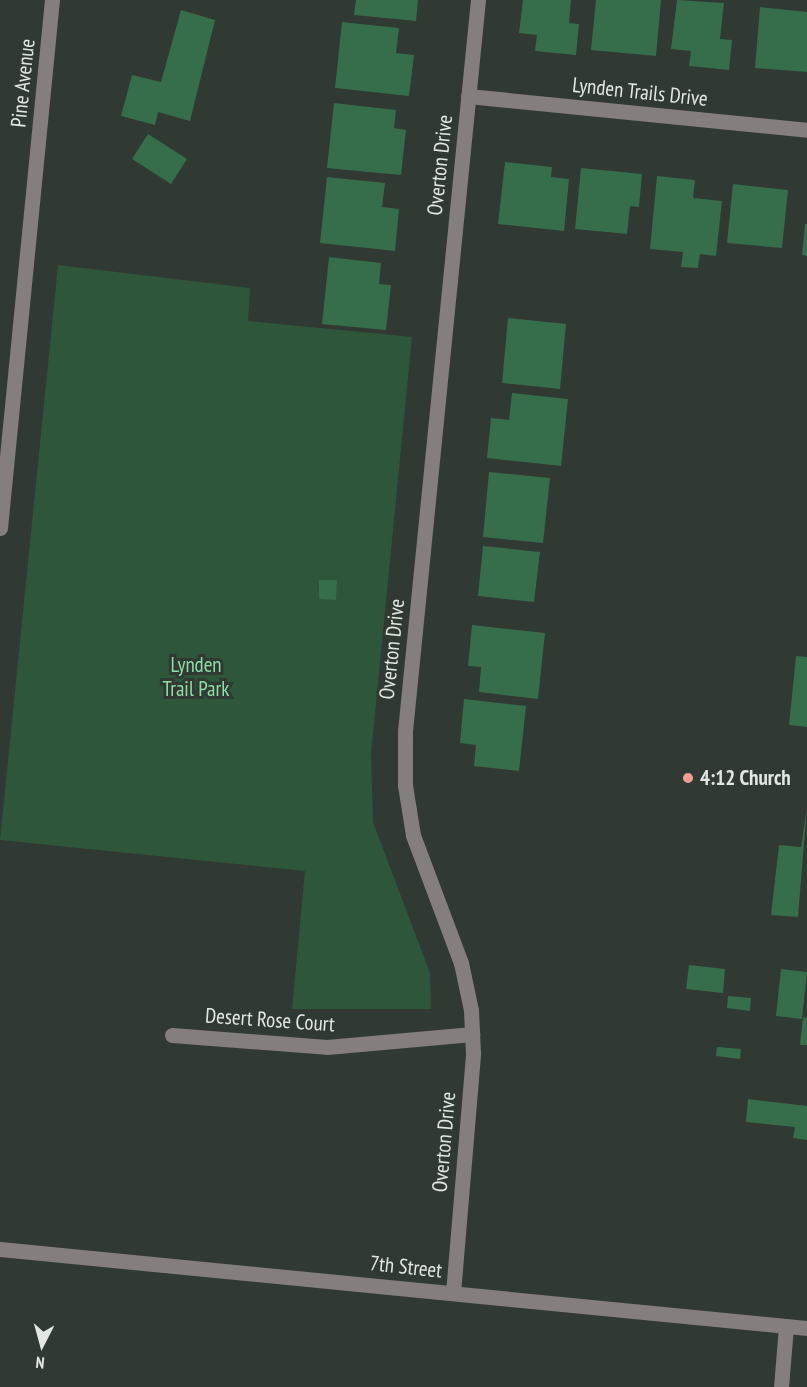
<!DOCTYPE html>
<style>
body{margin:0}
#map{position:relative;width:807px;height:1387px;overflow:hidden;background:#313933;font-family:"PT Sans Narrow",sans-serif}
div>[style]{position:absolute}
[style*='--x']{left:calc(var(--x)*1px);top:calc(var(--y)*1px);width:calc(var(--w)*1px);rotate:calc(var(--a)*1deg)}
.green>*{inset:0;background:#2d563b}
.building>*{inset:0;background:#366d4a}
.minor>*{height:15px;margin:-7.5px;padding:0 7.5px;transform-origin:7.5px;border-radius:7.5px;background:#847f7e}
.dots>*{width:16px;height:16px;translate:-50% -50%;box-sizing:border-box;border:3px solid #313933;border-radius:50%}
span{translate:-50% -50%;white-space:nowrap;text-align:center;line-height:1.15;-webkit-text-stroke:6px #313933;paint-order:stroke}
.street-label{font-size:21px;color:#e2e7e4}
.park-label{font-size:21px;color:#8cdea7}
.poi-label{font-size:21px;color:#e2e7e4;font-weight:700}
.left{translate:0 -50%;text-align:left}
.north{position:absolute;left:12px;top:1315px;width:60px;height:60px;-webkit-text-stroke:4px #313933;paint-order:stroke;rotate:186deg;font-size:16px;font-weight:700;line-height:24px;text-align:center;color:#e2e7e4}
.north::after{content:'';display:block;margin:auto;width:21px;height:27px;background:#e2e7e4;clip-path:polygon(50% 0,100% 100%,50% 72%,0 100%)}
</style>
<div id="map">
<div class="green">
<i style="clip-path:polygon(58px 265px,250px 288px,248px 321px,412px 337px,371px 754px,373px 822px,430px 973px,431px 1009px,292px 1009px,305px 871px,0 840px)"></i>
</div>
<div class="building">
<i style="clip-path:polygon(356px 0,418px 0,416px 21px,354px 15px)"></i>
<i style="clip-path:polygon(523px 0,571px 0,569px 23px,579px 24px,576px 55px,535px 51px,537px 35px,519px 33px)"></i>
<i style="clip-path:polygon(596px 0,661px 0,656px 56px,591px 50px)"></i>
<i style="clip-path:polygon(677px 0,724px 3px,720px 39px,732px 40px,729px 70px,689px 66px,691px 51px,671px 49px)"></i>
<i style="clip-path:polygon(760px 7px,807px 12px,807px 72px,755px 68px)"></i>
<i style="clip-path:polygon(181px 10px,215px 20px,190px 121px,158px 112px,155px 125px,121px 116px,132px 75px,161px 82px)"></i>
<i style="clip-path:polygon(342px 22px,399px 28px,396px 53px,414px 55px,409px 96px,335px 88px)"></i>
<i style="clip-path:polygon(334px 103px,396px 110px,394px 128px,406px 130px,401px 175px,327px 168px)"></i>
<i style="clip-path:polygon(148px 134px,187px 159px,171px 184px,132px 159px)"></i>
<i style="clip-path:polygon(505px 162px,552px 167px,551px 177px,569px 179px,564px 231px,498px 224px)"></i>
<i style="clip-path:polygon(581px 168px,642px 174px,639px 207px,630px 206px,627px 234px,575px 229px)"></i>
<i style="clip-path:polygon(657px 176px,695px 180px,693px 198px,722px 201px,716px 256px,700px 254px,698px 268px,681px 267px,683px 252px,650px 249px)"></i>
<i style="clip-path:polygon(327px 177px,385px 183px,382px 207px,399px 209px,395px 251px,320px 243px)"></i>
<i style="clip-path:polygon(733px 184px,788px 190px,782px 248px,727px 243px)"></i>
<i style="clip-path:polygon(805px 224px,807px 224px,807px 256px,802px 255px)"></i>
<i style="clip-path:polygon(329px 257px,381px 263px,379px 284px,391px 285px,386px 330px,322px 324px)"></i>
<i style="clip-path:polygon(508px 318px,566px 324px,560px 389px,502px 383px)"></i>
<i style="clip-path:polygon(512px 393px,568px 399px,561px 466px,487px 458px,491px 418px,509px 420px)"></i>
<i style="clip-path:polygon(489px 472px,550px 478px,543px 543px,483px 537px)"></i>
<i style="clip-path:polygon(483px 546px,540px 552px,534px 602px,478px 596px)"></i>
<i style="clip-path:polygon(319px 580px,337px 580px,336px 600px,319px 599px)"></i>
<i style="clip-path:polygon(472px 625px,545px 633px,538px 699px,479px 692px,481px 667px,468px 666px)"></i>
<i style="clip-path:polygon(796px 656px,807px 657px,807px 727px,789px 725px)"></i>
<i style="clip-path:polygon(464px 699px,526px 706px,519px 771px,474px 766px,476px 745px,460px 743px)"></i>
<i style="clip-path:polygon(807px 807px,798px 917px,771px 915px,779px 845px,801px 847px)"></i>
<i style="clip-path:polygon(689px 965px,725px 969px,723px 993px,686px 989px)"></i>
<i style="clip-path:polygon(781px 969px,807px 972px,802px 1019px,776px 1016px)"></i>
<i style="clip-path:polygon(728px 996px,751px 998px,750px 1011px,727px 1008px)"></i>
<i style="clip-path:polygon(803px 1017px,807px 1018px,807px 1045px,800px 1045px)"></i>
<i style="clip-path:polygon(717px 1047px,741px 1049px,740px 1059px,716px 1056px)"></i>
<i style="clip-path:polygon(748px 1099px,807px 1106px,807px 1140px,793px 1138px,795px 1127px,746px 1122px)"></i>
</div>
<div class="minor">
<i style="--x:468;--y:96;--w:341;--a:5.7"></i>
<i style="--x:0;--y:528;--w:531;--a:-84.38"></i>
<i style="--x:172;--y:1035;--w:155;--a:4.4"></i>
<i style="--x:327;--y:1047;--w:146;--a:-5.1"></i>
<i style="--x:0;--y:1249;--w:811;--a:5.59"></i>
<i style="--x:453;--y:1293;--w:241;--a:-85.2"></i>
<i style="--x:473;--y:1053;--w:43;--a:-92.7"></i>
<i style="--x:471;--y:1010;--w:48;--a:-102"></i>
<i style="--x:461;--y:963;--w:137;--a:-110.6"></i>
<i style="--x:413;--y:835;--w:51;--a:-99.1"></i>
<i style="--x:405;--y:785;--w:54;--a:-90"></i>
<i style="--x:405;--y:731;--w:735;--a:-84.3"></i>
<i style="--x:781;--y:1387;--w:61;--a:-85.3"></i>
</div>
<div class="dots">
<i style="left:688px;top:778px;background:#f59c95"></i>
</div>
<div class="street-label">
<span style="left:23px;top:83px;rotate:-84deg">Pine Avenue</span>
<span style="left:640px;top:92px;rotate:6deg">Lynden Trails Drive</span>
<span style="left:440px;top:165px;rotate:-84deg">Overton Drive</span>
<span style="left:392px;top:649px;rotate:-84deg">Overton Drive</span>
<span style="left:270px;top:1020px;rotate:4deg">Desert Rose Court</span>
<span style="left:444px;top:1142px;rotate:-85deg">Overton Drive</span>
<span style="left:406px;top:1267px;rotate:6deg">7th Street</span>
</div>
<div class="park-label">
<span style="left:196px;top:677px">Lynden<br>Trail Park</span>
</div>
<div class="poi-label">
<span class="left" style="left:700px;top:778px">4:12 Church</span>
</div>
<div class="north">N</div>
</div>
